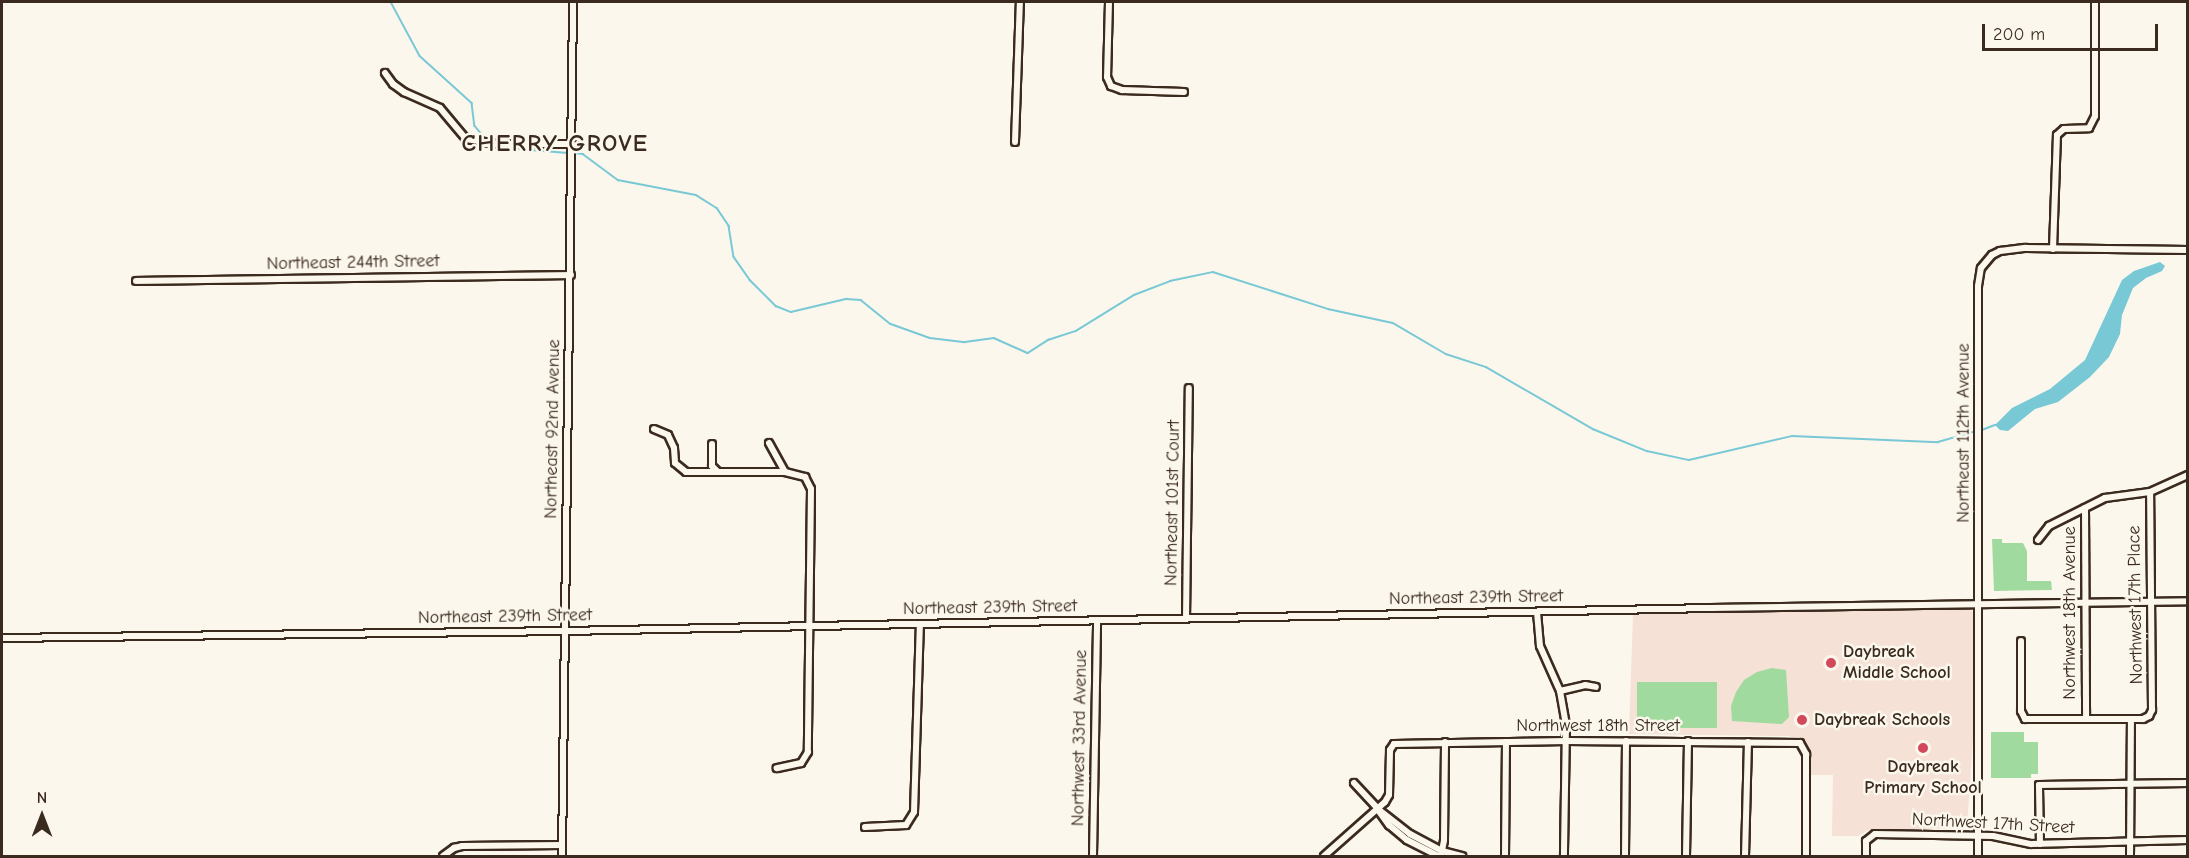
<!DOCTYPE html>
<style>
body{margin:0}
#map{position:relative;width:2189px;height:858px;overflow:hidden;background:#fbf7ec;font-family:"Comic Neue",sans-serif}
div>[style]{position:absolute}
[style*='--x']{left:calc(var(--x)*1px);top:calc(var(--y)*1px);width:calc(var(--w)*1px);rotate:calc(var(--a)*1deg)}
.built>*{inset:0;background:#f5e1d5}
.green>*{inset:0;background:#a1da9f}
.water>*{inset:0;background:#79c8d6}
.stream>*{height:1.5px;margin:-0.75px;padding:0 0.75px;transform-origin:0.75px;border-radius:0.75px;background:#79c8d6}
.roads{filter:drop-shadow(2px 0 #3b2a1e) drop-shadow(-2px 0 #3b2a1e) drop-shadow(0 2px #3b2a1e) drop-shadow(0 -2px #3b2a1e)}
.minor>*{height:6px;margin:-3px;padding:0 3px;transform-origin:3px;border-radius:3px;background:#fbf7ec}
.dots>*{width:16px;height:16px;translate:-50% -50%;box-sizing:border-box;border:3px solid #fbf7ec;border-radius:50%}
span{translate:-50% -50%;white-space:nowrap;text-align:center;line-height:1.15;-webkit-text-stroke:5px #fbf7ec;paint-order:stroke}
.street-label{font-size:18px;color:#3b2a1e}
.poi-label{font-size:18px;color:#3b2a1e;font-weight:700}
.left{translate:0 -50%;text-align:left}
.district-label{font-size:24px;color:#3b2a1e;font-weight:700;letter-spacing:1.5px}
.frame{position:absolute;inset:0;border:3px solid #3b2a1e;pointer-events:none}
.north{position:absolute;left:12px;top:786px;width:60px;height:60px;-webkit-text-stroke:4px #fbf7ec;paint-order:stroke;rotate:0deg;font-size:16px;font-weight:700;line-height:24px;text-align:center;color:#3b2a1e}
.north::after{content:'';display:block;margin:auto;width:21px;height:27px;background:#3b2a1e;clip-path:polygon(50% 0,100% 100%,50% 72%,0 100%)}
.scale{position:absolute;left:1982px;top:24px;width:176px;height:27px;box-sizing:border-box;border:3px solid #3b2a1e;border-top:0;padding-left:8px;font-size:18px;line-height:21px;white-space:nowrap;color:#3b2a1e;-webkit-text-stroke:4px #fbf7ec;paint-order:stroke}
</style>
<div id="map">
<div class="built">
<i style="clip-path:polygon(1967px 607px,1976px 615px,1975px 707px,1967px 828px,1868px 830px,1858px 836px,1832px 836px,1833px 775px,1807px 775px,1802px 742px,1799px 740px,1789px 736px,1629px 734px,1633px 614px)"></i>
</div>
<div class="green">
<i style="clip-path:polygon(1992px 539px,2002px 539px,2002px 543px,2023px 543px,2027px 551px,2027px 581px,2051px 581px,2052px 590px,1994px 591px)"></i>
<i style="clip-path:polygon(1772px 668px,1786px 670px,1789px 717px,1782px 724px,1732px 721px,1731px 706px,1736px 692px,1744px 680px,1757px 672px)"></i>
<i style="clip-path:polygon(1637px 682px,1717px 682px,1717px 728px,1637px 728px)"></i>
<i style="clip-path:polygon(1991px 732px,2024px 732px,2024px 742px,2038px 742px,2038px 774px,2031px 774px,2031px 778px,1991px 778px)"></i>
</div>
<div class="water">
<i style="clip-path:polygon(2160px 262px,2165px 266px,2162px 271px,2146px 278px,2133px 288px,2122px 315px,2120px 334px,2109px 357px,2090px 377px,2058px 402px,2035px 409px,2008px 431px,2000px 430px,1995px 425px,2012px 408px,2050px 389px,2085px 360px,2122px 280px,2134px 271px)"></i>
</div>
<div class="stream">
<i style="--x:391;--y:2;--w:61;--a:61.8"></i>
<i style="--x:420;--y:56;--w:70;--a:42.1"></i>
<i style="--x:472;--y:103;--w:23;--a:83"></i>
<i style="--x:475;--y:126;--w:17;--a:50"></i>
<i style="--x:493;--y:147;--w:75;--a:4.6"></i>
<i style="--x:573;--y:153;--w:10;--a:6"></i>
<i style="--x:583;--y:154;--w:44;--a:36.6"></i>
<i style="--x:618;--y:180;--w:79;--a:10.9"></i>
<i style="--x:696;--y:195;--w:25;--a:32"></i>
<i style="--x:717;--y:208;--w:22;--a:56"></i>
<i style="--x:729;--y:226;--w:31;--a:81"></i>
<i style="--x:734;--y:257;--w:28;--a:55"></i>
<i style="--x:750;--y:280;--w:37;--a:45"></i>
<i style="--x:776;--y:306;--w:16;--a:22"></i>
<i style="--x:791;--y:312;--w:57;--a:-13.3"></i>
<i style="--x:846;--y:299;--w:15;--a:4"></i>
<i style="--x:861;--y:300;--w:38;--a:39"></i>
<i style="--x:891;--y:324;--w:41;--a:19.7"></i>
<i style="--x:930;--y:338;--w:35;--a:7"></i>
<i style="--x:965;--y:342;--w:29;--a:-8"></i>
<i style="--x:994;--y:338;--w:37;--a:24"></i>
<i style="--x:1028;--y:353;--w:24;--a:-33"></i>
<i style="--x:1048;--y:340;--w:29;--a:-18"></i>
<i style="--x:1076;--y:331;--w:68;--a:-31.8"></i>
<i style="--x:1134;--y:295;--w:39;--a:-21"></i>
<i style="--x:1170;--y:281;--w:44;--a:-11.8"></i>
<i style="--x:1213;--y:272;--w:121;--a:17.8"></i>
<i style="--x:1328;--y:309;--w:66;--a:12.2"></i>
<i style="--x:1393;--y:323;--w:61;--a:30.3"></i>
<i style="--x:1446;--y:354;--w:42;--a:18"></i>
<i style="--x:1486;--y:367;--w:124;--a:30.1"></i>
<i style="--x:1593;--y:429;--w:58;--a:22.2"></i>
<i style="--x:1647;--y:451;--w:43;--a:12.1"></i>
<i style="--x:1689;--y:460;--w:106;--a:-13.1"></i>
<i style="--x:1792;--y:436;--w:146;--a:2.4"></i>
<i style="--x:1938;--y:442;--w:37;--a:-16"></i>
<i style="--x:1982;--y:430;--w:14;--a:-21"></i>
</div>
<div class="roads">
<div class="minor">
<i style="--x:1109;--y:2;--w:75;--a:91.5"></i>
<i style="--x:1107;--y:77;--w:10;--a:66"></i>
<i style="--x:1111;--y:86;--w:12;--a:20"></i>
<i style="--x:1122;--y:90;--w:62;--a:1.8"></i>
<i style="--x:385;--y:73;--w:14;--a:54"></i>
<i style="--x:393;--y:84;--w:14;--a:36"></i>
<i style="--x:404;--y:92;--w:39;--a:24"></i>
<i style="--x:440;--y:108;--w:40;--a:50"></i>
<i style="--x:466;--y:139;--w:30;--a:9"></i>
<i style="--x:496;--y:144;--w:76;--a:0"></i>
<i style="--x:1015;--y:142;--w:140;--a:-88"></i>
<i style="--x:2053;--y:249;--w:114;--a:-88"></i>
<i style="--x:2057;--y:135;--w:9;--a:-41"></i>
<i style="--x:2064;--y:129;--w:25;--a:-2"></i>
<i style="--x:2089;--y:128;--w:13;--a:-63"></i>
<i style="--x:2095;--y:116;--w:114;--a:-90"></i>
<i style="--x:136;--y:281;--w:435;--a:-0.8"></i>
<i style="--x:654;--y:429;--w:15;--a:23"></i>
<i style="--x:668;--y:435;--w:14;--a:65"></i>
<i style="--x:674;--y:448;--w:15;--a:86"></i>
<i style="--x:675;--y:463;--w:14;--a:39"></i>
<i style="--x:686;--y:472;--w:99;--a:0"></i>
<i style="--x:785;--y:472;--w:21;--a:14"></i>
<i style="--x:805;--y:477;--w:13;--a:63"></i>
<i style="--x:811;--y:489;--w:263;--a:90.7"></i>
<i style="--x:808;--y:752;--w:13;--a:122"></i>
<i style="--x:801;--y:763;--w:25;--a:168"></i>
<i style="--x:769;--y:443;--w:33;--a:61"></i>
<i style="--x:712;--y:444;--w:22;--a:90"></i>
<i style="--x:712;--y:466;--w:7;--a:45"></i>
<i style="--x:2085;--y:508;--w:211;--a:89.7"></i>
<i style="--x:2038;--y:540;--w:18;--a:-52"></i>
<i style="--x:2049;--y:526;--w:63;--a:-26.6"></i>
<i style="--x:2105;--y:498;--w:45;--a:-7.6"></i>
<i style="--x:2150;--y:492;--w:42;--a:-24.1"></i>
<i style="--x:1537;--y:612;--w:34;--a:85"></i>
<i style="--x:1540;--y:646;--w:49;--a:66"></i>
<i style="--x:1560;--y:691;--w:34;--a:80"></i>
<i style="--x:1566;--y:724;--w:132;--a:90.9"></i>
<i style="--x:1186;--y:619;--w:231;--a:-89.3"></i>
<i style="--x:2;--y:638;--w:564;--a:-0.71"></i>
<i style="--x:566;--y:631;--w:1147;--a:-1.15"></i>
<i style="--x:1713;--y:608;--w:475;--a:-0.8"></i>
<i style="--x:2021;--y:641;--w:70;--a:90"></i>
<i style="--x:2021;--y:711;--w:9;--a:63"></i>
<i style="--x:2025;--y:719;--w:118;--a:0"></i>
<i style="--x:2143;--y:719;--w:7;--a:-27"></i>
<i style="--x:2149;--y:716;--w:7;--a:-63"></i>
<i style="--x:2152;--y:710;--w:218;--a:-90.5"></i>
<i style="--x:1560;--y:691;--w:26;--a:-13"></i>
<i style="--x:1585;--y:685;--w:11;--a:10"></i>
<i style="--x:1354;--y:783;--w:35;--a:47"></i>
<i style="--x:1378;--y:809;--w:41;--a:38"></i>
<i style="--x:1410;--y:834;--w:36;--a:28"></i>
<i style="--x:1442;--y:851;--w:21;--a:14"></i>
<i style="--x:1378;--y:810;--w:19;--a:54"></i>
<i style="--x:1389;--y:825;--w:23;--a:40"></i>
<i style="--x:1407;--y:840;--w:35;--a:27"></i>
<i style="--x:865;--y:827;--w:41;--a:-2.8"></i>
<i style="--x:906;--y:825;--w:15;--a:-58"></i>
<i style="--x:914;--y:812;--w:188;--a:-88.2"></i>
<i style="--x:2040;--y:844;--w:59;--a:-91"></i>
<i style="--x:2039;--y:785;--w:149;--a:-0.8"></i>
<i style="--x:443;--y:856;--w:14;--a:-36"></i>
<i style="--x:454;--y:848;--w:8;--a:-14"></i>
<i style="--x:462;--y:846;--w:100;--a:-0.6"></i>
<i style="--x:562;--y:856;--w:854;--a:-89.26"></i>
<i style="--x:1093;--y:856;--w:236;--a:-89"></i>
<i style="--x:1324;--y:856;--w:81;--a:-41.5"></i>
<i style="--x:1385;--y:802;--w:8;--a:-60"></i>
<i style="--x:1389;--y:795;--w:45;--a:-88.7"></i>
<i style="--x:1390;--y:750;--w:7;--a:-56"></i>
<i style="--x:1394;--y:744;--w:173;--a:-1"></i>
<i style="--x:1567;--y:741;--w:233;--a:0.5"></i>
<i style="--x:1800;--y:743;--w:13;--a:61"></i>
<i style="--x:1806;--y:754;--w:102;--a:90"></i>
<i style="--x:1441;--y:856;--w:16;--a:-79"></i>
<i style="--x:1444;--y:840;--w:98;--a:-89.4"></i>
<i style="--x:1505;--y:856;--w:114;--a:-89.5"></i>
<i style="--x:1625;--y:856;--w:115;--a:-89.5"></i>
<i style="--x:1686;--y:856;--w:115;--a:-89"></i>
<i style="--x:1745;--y:856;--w:114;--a:-88.5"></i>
<i style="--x:1866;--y:856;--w:15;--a:-90"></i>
<i style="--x:1866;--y:841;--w:11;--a:-38"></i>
<i style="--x:1875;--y:834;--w:118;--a:1"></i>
<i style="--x:1993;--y:836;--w:39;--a:12"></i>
<i style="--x:2031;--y:844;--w:157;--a:-1.5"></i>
<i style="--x:1978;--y:856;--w:570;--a:-90"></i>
<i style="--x:1978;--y:286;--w:18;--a:-81"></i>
<i style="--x:1981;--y:268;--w:17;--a:-50"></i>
<i style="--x:1992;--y:255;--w:9;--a:-27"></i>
<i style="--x:2000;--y:251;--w:26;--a:-7"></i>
<i style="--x:2026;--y:248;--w:162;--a:0.7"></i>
<i style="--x:2130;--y:856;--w:137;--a:-89.6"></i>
</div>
</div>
<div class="dots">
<i style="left:1831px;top:663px;background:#d1495b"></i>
<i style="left:1802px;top:720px;background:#d1495b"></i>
<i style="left:1923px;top:748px;background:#d1495b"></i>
</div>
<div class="street-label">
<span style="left:353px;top:263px;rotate:-1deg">Northeast 244th Street</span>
<span style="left:553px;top:429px;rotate:-89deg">Northeast 92nd Avenue</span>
<span style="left:1964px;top:433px;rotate:-90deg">Northeast 112th Avenue</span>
<span style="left:1173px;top:503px;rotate:-89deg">Northeast 101st Court</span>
<span style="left:1476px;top:598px;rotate:-1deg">Northeast 239th Street</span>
<span style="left:2136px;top:605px;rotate:-91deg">Northwest 17th Place</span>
<span style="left:990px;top:608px;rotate:-1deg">Northeast 239th Street</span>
<span style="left:2070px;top:613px;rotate:-90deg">Northwest 18th Avenue</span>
<span style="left:505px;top:617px;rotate:-1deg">Northeast 239th Street</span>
<span style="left:1598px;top:726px">Northwest 18th Street</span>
<span style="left:1080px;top:738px;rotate:-89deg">Northwest 33rd Avenue</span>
<span style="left:1993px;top:824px;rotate:3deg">Northwest 17th Street</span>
</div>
<div class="poi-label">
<span class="left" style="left:1843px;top:663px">Daybreak<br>Middle School</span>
<span class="left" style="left:1814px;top:720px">Daybreak Schools</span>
<span style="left:1923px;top:778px">Daybreak<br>Primary School</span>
</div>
<div class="district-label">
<span style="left:555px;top:144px">CHERRY GROVE</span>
</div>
<div class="frame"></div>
<div class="north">N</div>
<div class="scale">200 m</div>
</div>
